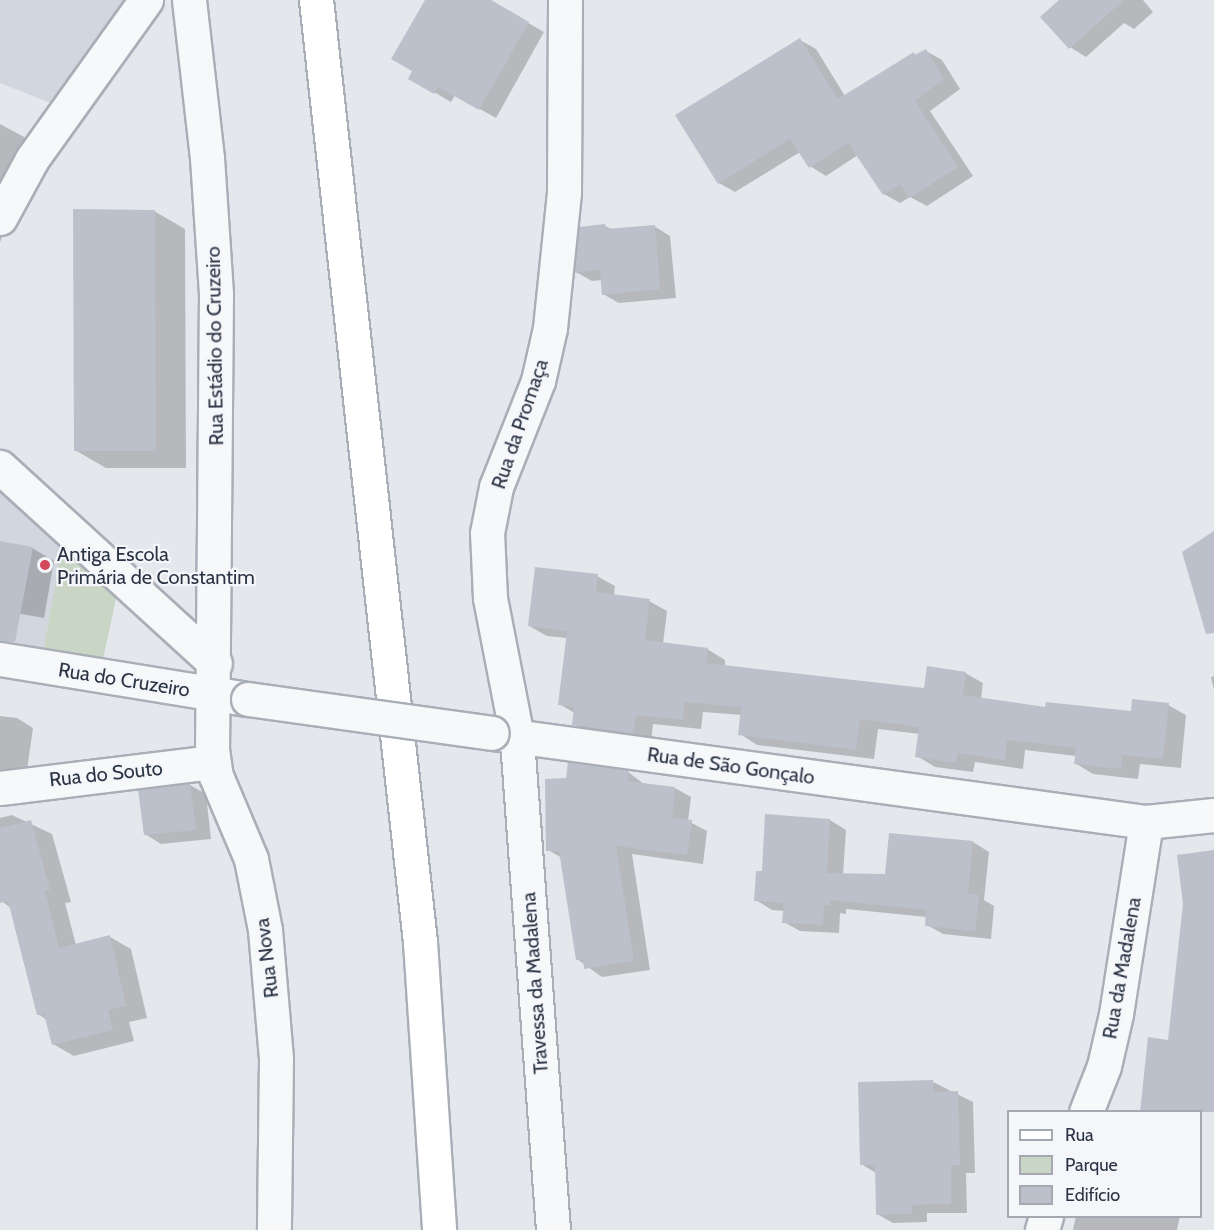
<!DOCTYPE html>
<meta charset="utf-8">
<style>
body{margin:0}
#map{position:relative;width:1214px;height:1230px;overflow:hidden;background:#e4e7ec;font-family:Cabin,sans-serif}
div>[style]{position:absolute}
[style*='--x']{left:calc(var(--x)*1px);top:calc(var(--y)*1px);width:calc(var(--w)*1px);rotate:calc(var(--a)*1deg)}
.built>*{inset:0;background:#d2d6de}
.green>*{inset:0;background:#c9d6c5}
.shadow>*{inset:0;background:#0003}
.building>*{inset:0;background:#bbc0ca}
.roads{filter:drop-shadow(2px 0 #a9aeb7) drop-shadow(-2px 0 #a9aeb7) drop-shadow(0 2px #a9aeb7) drop-shadow(0 -2px #a9aeb7)}
.minor>*{height:33px;margin:-16.5px;padding:0 16.5px;transform-origin:16.5px;border-radius:16.5px;background:#f7f8fa}
.tertiary>*{height:33px;margin:-16.5px;padding:0 16.5px;transform-origin:16.5px;border-radius:16.5px;background:#f7f8fa}
.primary>*{height:33px;margin:-16.5px;padding:0 16.5px;transform-origin:16.5px;border-radius:16.5px;background:#fff}
.bridges{filter:drop-shadow(2px 0 #a9aeb7) drop-shadow(-2px 0 #a9aeb7) drop-shadow(0 2px #a9aeb7) drop-shadow(0 -2px #a9aeb7)}
.tertiary-bridge>*{height:33px;margin:-16.5px;padding:0 16.5px;transform-origin:16.5px;border-radius:16.5px;background:#f7f8fa}
.dots>*{width:16px;height:16px;translate:-50% -50%;box-sizing:border-box;border:3px solid #f4f6f9;border-radius:50%}
span{translate:-50% -50%;white-space:nowrap;text-align:center;line-height:1.15;-webkit-text-stroke:4.5px #f4f6f9;paint-order:stroke}
.street-label{font-size:20px;color:#2b3445}
.poi-label{font-size:20px;color:#2b3445}
.left{translate:0 -50%;text-align:left}
.legend{position:absolute;left:1007px;top:1110px;width:195px;height:108px;box-sizing:border-box;background:#f4f6f9;border:2px solid #a4a8b1;margin:0;padding:8px 10px;list-style:none;font-size:18px;color:#2b3445}
.legend li{display:flex;align-items:center;gap:12px;height:30px}
.legend b{width:30px;border:2px solid #a4a8b1}
</style>
<div id="map">
<div class="built">
<i style="clip-path:polygon(0 0,128px 0,53px 104px,0 83px)"></i>
<i style="clip-path:polygon(0 484px,118px 589px,103px 659px,0 640px)"></i>
</div>
<div class="green">
<i style="clip-path:polygon(63px 541px,118px 589px,103px 659px,44px 648px)"></i>
</div>
<div class="shadow">
<i style="clip-path:polygon(433px 0,488px 0,544px 32px,496px 118px,455px 95px,451px 102px,410px 78px)"></i>
<i style="clip-path:polygon(1061px 0,1143px 0,1153px 12px,1134px 29px,1124px 23px,1086px 57px,1070px 47px)"></i>
<i style="clip-path:polygon(800px 40px,816px 49px,845px 96px,914px 54px,918px 56px,926px 51px,942px 60px,960px 89px,930px 111px,973px 176px,927px 206px,910px 197px,900px 203px,884px 194px,858px 155px,826px 176px,810px 166px,800px 152px,735px 192px,719px 183px)"></i>
<i style="clip-path:polygon(0 124px,41px 146px,0 242px)"></i>
<i style="clip-path:polygon(154px 211px,185px 229px,186px 468px,106px 468px,75px 450px)"></i>
<i style="clip-path:polygon(605px 226px,613px 230px,654px 226px,670px 236px,676px 298px,619px 303px,603px 294px,602px 280px,592px 281px,576px 272px)"></i>
<i style="clip-path:polygon(0 542px,32px 548px,54px 561px,44px 618px,0 610px)"></i>
<i style="clip-path:polygon(597px 576px,615px 586px,614px 596px,649px 601px,667px 611px,663px 644px,707px 649px,725px 660px,725px 667px,925px 690px,965px 673px,983px 683px,981px 699px,1047px 709px,1132px 713px,1168px 705px,1186px 715px,1181px 768px,1140px 764px,1138px 779px,1093px 774px,1075px 763px,1076px 756px,1025px 750px,1023px 769px,975px 762px,973px 772px,935px 767px,917px 756px,920px 734px,878px 729px,874px 759px,757px 745px,740px 734px,742px 715px,703px 712px,701px 729px,653px 724px,651px 743px,592px 735px,574px 724px,575px 713px,559px 704px,567px 638px,547px 636px,529px 626px)"></i>
<i style="clip-path:polygon(1214px 676px,1214px 690px,1211px 677px)"></i>
<i style="clip-path:polygon(0 716px,17px 718px,33px 728px,26px 777px,0 779px)"></i>
<i style="clip-path:polygon(628px 772px,644px 784px,675px 788px,691px 797px,688px 821px,707px 831px,703px 864px,632px 854px,650px 970px,602px 977px,577px 959px,562px 858px,548px 850px)"></i>
<i style="clip-path:polygon(190px 785px,206px 794px,211px 839px,161px 844px,145px 834px)"></i>
<i style="clip-path:polygon(12px 815px,52px 834px,71px 902px,65px 903px,76px 945px,110px 937px,131px 949px,147px 1018px,129px 1022px,134px 1041px,74px 1056px,53px 1044px,47px 1020px,38px 1014px,11px 908px,0 900px,0 818px)"></i>
<i style="clip-path:polygon(830px 820px,846px 830px,843px 875px,886px 875px,973px 842px,989px 852px,984px 900px,994px 906px,991px 939px,943px 934px,927px 925px,927px 917px,846px 909px,846px 914px,840px 913px,839px 933px,800px 931px,784px 922px,785px 911px,772px 910px,756px 900px,763px 873px)"></i>
<i style="clip-path:polygon(933px 1082px,973px 1102px,975px 1173px,966px 1173px,967px 1213px,927px 1213px,927px 1222px,893px 1223px,877px 1214px,876px 1173px,861px 1164px)"></i>
<i style="clip-path:polygon(1076px 1216px,1180px 1216px,1177px 1230px,1073px 1230px)"></i>
</div>
<div class="building">
<i style="clip-path:polygon(425px 0,491px 0,529px 22px,479px 110px,438px 87px,434px 94px,408px 79px,412px 71px,391px 59px)"></i>
<i style="clip-path:polygon(1059px 0,1124px 0,1069px 49px,1040px 17px)"></i>
<i style="clip-path:polygon(800px 38px,838px 99px,914px 52px,915px 55px,926px 49px,944px 79px,915px 101px,958px 167px,910px 198px,900px 184px,883px 195px,848px 143px,809px 168px,790px 139px,718px 184px,675px 115px)"></i>
<i style="clip-path:polygon(73px 209px,155px 210px,156px 451px,74px 451px)"></i>
<i style="clip-path:polygon(605px 224px,606px 229px,655px 225px,660px 289px,602px 295px,600px 270px,575px 273px,579px 227px)"></i>
<i style="clip-path:polygon(1214px 531px,1214px 633px,1206px 634px,1182px 552px)"></i>
<i style="clip-path:polygon(0 541px,33px 547px,15px 642px,0 641px)"></i>
<i style="clip-path:polygon(535px 567px,598px 574px,596px 592px,650px 599px,645px 640px,708px 648px,706px 663px,924px 688px,927px 666px,966px 672px,963px 695px,1045px 707px,1046px 702px,1131px 711px,1132px 699px,1169px 703px,1163px 759px,1122px 755px,1121px 769px,1074px 764px,1076px 748px,1007px 740px,1005px 760px,957px 753px,956px 763px,915px 757px,919px 727px,860px 719px,856px 750px,738px 735px,741px 707px,685px 702px,683px 720px,636px 715px,633px 733px,572px 725px,574px 707px,558px 705px,567px 631px,528px 626px)"></i>
<i style="clip-path:polygon(568px 762px,629px 771px,627px 781px,675px 787px,672px 818px,692px 820px,687px 855px,616px 846px,634px 961px,584px 969px,583px 959px,576px 960px,559px 851px,546px 851px,545px 779px,566px 778px)"></i>
<i style="clip-path:polygon(190px 784px,196px 830px,144px 835px,138px 790px)"></i>
<i style="clip-path:polygon(765px 814px,830px 819px,827px 873px,885px 874px,889px 833px,973px 841px,968px 894px,979px 895px,975px 931px,925px 926px,926px 910px,830px 900px,830px 905px,824px 905px,823px 925px,782px 923px,784px 903px,754px 901px,756px 871px,762px 871px)"></i>
<i style="clip-path:polygon(31px 820px,50px 890px,45px 891px,59px 948px,110px 935px,126px 1006px,108px 1010px,113px 1030px,52px 1045px,44px 1014px,37px 1015px,8px 901px,0 903px,0 828px)"></i>
<i style="clip-path:polygon(1214px 850px,1214px 1112px,1140px 1112px,1148px 1037px,1168px 1040px,1183px 904px,1177px 855px)"></i>
<i style="clip-path:polygon(933px 1080px,933px 1092px,958px 1091px,960px 1165px,951px 1165px,951px 1204px,911px 1205px,912px 1214px,876px 1215px,875px 1165px,860px 1165px,858px 1082px)"></i>
</div>
<div class="roads">
<div class="minor">
<i style="--x:189;--y:0;--w:159;--a:83.5"></i>
<i style="--x:207;--y:158;--w:136;--a:86.2"></i>
<i style="--x:216;--y:294;--w:455;--a:90.5"></i>
<i style="--x:212;--y:749;--w:27;--a:82"></i>
<i style="--x:216;--y:776;--w:90;--a:67.1"></i>
<i style="--x:251;--y:859;--w:72;--a:78.8"></i>
<i style="--x:265;--y:930;--w:129;--a:85.1"></i>
<i style="--x:276;--y:1059;--w:171;--a:90.7"></i>
<i style="--x:0;--y:218;--w:67;--a:-61.5"></i>
<i style="--x:32;--y:159;--w:196;--a:-54.4"></i>
<i style="--x:0;--y:467;--w:291;--a:42.4"></i>
<i style="--x:0;--y:788;--w:215;--a:-7"></i>
<i style="--x:1086;--y:1112;--w:49;--a:-68.6"></i>
<i style="--x:1104;--y:1066;--w:53;--a:-77"></i>
<i style="--x:1116;--y:1014;--w:194;--a:-81.1"></i>
<i style="--x:553;--y:1230;--w:494;--a:-94.2"></i>
<i style="--x:517;--y:737;--w:142;--a:-101"></i>
<i style="--x:490;--y:598;--w:65;--a:-92.6"></i>
<i style="--x:487;--y:533;--w:47;--a:-78.9"></i>
<i style="--x:496;--y:487;--w:114;--a:-68.4"></i>
<i style="--x:538;--y:381;--w:54;--a:-77.2"></i>
<i style="--x:550;--y:328;--w:137;--a:-84.1"></i>
<i style="--x:564;--y:192;--w:192;--a:-89.7"></i>
<i style="--x:1042;--y:1230;--w:15;--a:-74"></i>
</div>
<div class="tertiary">
<i style="--x:0;--y:659;--w:251;--a:9.2"></i>
<i style="--x:492;--y:733;--w:660;--a:7.75"></i>
<i style="--x:1146;--y:822;--w:68;--a:-5.9"></i>
</div>
<div class="primary">
<i style="--x:316;--y:0;--w:948;--a:83.7"></i>
<i style="--x:420;--y:942;--w:289;--a:86.2"></i>
</div>
</div>
<div class="bridges">
<div class="tertiary-bridge">
<i style="--x:248;--y:699;--w:246;--a:7.9"></i>
</div>
</div>
<div class="dots">
<i style="left:45px;top:565px;background:#d1495b"></i>
</div>
<div class="street-label">
<span style="left:215px;top:346px;rotate:-91deg">Rua Estádio do Cruzeiro</span>
<span style="left:520px;top:424px;rotate:-71deg">Rua da Promaça</span>
<span style="left:124px;top:680px;rotate:9deg">Rua do Cruzeiro</span>
<span style="left:731px;top:766px;rotate:8deg">Rua de São Gonçalo</span>
<span style="left:106px;top:774px;rotate:-6deg">Rua do Souto</span>
<span style="left:267px;top:958px;rotate:-97deg">Rua Nova</span>
<span style="left:1122px;top:968px;rotate:-80deg">Rua da Madalena</span>
<span style="left:535px;top:983px;rotate:-94deg">Travessa da Madalena</span>
</div>
<div class="poi-label">
<span class="left" style="left:57px;top:566px">Antiga Escola<br>Primária de Constantim</span>
</div>
<ul class="legend">
<li><b style="height:8px;background:#fff"></b>Rua</li>
<li><b style="height:16px;background:#c9d6c5"></b>Parque</li>
<li><b style="height:16px;background:#bbc0ca"></b>Edifício</li>
</ul>
</div>
